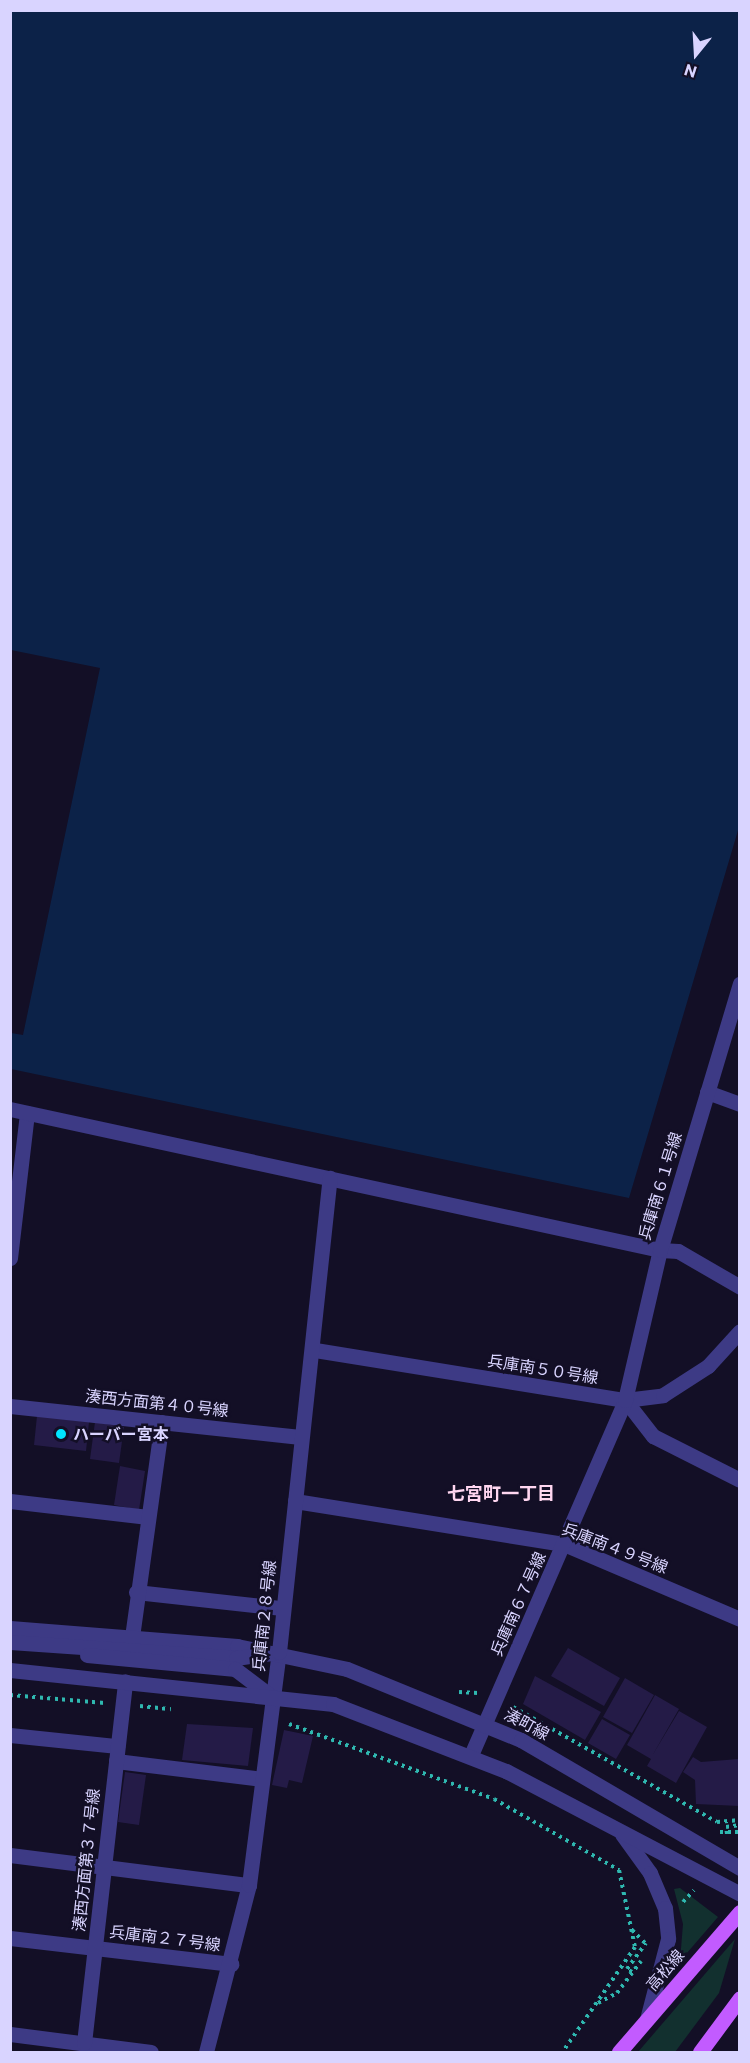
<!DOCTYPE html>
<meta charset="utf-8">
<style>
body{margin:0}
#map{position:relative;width:750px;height:2063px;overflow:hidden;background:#130f26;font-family:Commissioner,"Noto Sans JP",sans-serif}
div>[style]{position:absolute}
.green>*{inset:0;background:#12302f}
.water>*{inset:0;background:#0c2248}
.building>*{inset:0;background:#241b47}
.path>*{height:4px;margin-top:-2px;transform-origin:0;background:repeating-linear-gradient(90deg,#2fb8b0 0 3px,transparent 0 7.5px)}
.minor>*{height:15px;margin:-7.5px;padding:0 7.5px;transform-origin:7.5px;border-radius:7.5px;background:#3d3a85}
.tertiary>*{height:15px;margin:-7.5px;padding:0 7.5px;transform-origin:7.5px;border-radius:7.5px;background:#3d3a85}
.primary>*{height:15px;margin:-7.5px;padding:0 7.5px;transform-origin:7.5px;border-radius:7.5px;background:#c25bff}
.dots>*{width:16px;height:16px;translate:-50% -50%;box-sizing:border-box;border:3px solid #130f26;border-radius:50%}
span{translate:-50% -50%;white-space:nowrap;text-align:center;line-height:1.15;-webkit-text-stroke:5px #130f26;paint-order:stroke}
.street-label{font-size:16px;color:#d9d4ff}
.poi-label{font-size:16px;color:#d9d4ff;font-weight:700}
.left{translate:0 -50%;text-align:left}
.neighbourhood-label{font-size:18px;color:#ffd6f0;font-weight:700}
.frame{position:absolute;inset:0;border:12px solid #d9d4ff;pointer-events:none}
.north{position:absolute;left:666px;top:24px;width:60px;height:60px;-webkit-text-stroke:4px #130f26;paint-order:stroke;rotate:198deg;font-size:16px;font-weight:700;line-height:24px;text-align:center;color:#d9d4ff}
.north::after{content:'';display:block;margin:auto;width:21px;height:27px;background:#d9d4ff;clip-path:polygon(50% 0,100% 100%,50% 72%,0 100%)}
</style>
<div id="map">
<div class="green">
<div style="clip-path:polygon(680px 1888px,718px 1917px,680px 1961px,683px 1924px,674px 1889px)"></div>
<div style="clip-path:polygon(735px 1939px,719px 1993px,675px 2052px,638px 2052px)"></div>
</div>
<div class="water">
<div style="clip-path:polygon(11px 10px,739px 11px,739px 827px,629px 1198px,11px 1069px,11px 1033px,23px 1035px,100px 668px,11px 650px)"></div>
</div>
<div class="building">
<div style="clip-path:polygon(37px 1416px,89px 1422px,86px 1451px,34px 1445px)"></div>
<div style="clip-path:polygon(95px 1422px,124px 1427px,119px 1463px,90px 1459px)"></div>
<div style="clip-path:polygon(120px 1466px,145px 1471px,139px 1510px,114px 1505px)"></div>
<div style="clip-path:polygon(568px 1648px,620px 1678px,604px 1706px,551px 1676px)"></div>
<div style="clip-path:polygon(535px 1676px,601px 1712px,585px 1740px,523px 1704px)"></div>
<div style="clip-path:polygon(625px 1678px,654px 1695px,632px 1733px,603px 1717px)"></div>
<div style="clip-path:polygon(655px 1695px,679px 1709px,652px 1756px,679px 1711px,707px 1727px,676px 1783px,647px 1766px,651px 1759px,627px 1745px)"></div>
<div style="clip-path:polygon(602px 1719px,630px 1735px,616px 1759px,588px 1743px)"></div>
<div style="clip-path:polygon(187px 1724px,253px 1728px,248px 1766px,182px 1760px)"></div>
<div style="clip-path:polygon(284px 1730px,313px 1736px,302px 1783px,289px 1780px,287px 1788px,272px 1785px)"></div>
<div style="clip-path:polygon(693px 1757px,701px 1762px,739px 1759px,740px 1806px,696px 1804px,695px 1780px,683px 1772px)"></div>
<div style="clip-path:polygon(125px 1772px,146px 1775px,139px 1825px,118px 1822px)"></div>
</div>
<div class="path">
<div style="left:459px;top:1692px;width:19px;rotate:3deg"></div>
<div style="left:10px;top:1695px;width:95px;rotate:4.8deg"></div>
<div style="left:140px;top:1706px;width:31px;rotate:6deg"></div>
<div style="left:513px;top:1707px;width:234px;rotate:29.4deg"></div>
<div style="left:717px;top:1822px;width:23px;rotate:-5deg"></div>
<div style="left:289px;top:1724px;width:218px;rotate:20.1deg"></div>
<div style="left:494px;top:1799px;width:144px;rotate:29.6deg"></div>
<div style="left:619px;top:1870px;width:79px;rotate:78.3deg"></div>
<div style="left:635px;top:1947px;width:125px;rotate:124.6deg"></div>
<div style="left:720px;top:1832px;width:20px"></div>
<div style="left:727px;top:1834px;width:7px;rotate:-98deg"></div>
<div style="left:726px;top:1827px;width:14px;rotate:-8deg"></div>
<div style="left:683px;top:1902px;width:16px;rotate:-47deg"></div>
<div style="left:632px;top:1930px;width:20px;rotate:45deg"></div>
<div style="left:632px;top:1972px;width:6px;rotate:-149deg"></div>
<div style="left:627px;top:1969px;width:32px;rotate:-54deg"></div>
<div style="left:598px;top:2003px;width:21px;rotate:-28deg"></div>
<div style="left:617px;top:1993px;width:40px;rotate:-53deg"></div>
</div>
<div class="minor">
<div style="left:707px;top:1092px;width:35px;rotate:20deg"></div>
<div style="left:660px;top:1250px;width:18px;rotate:3deg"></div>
<div style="left:678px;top:1251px;width:72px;rotate:30.1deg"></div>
<div style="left:10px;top:1258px;width:146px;rotate:-83.3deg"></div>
<div style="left:315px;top:1350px;width:314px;rotate:9.2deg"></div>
<div style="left:625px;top:1400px;width:38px;rotate:-7deg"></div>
<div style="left:663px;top:1395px;width:54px;rotate:-32.8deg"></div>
<div style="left:708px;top:1366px;width:47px;rotate:-47.6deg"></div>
<div style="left:625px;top:1400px;width:46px;rotate:52.1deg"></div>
<div style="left:653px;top:1436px;width:97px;rotate:26.8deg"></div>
<div style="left:10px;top:1406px;width:292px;rotate:6.1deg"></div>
<div style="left:10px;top:1501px;width:139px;rotate:6.6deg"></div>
<div style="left:295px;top:1501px;width:272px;rotate:9.1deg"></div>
<div style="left:564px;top:1544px;width:191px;rotate:23.1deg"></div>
<div style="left:136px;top:1592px;width:147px;rotate:6.3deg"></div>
<div style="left:132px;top:1637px;width:217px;rotate:-82.1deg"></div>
<div style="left:10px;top:1735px;width:108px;rotate:5.9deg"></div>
<div style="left:471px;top:1755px;width:387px;rotate:-66.5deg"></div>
<div style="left:116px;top:1761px;width:147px;rotate:7deg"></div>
<div style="left:622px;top:1834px;width:48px;rotate:54.3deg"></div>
<div style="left:650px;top:1873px;width:38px;rotate:67deg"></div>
<div style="left:665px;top:1908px;width:31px;rotate:84deg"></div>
<div style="left:668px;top:1939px;width:83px;rotate:104.7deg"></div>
<div style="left:10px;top:1855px;width:241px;rotate:7.2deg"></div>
<div style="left:10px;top:1938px;width:223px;rotate:6.7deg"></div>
<div style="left:10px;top:2034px;width:142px;rotate:7.3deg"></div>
<div style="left:84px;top:2043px;width:364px;rotate:-83.5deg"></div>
<div style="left:206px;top:2052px;width:172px;rotate:-75.6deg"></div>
<div style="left:249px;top:1885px;width:235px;rotate:-82.7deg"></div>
</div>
<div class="tertiary">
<div style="left:10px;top:1109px;width:665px;rotate:12.24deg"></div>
<div style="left:625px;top:1400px;width:154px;rotate:-76.9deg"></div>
<div style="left:660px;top:1250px;width:278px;rotate:-73.3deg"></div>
<div style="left:10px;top:1628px;width:228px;rotate:4.5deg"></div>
<div style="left:237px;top:1646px;width:112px;rotate:11.8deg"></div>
<div style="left:347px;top:1669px;width:188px;rotate:22.2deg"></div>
<div style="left:521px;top:1740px;width:254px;rotate:30.3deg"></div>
<div style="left:10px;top:1642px;width:227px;rotate:4deg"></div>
<div style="left:236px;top:1658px;width:43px;rotate:-7.9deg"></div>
<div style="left:279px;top:1652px;width:477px;rotate:-83.9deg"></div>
<div style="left:87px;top:1655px;width:149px;rotate:5.4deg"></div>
<div style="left:235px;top:1669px;width:46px;rotate:37.1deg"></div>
<div style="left:10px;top:1670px;width:325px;rotate:6deg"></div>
<div style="left:333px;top:1704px;width:186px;rotate:21.2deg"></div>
<div style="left:506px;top:1771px;width:264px;rotate:27.7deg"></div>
</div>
<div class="primary">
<div style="left:619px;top:2052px;width:185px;rotate:-49.2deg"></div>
<div style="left:700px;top:2052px;width:67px;rotate:-53.5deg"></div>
</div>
<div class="dots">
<div style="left:61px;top:1434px;background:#00e5ff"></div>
</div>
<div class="street-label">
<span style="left:660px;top:1186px;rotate:-73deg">兵庫南６１号線</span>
<span style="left:543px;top:1369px;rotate:9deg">兵庫南５０号線</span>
<span style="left:157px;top:1403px;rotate:6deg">湊西方面第４０号線</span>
<span style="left:615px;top:1548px;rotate:21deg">兵庫南４９号線</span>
<span style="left:518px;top:1604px;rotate:-66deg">兵庫南６７号線</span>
<span style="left:264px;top:1616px;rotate:-84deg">兵庫南２８号線</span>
<span style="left:527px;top:1724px;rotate:28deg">湊町線</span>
<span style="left:86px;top:1860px;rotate:-84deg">湊西方面第３７号線</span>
<span style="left:165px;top:1938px;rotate:7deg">兵庫南２７号線</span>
<span style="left:665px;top:1970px;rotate:-49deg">高松線</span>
</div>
<div class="poi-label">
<span class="left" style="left:73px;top:1434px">ハーバー宮本</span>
</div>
<div class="neighbourhood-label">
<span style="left:501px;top:1493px">七宮町一丁目</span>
</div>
<div class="frame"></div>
<div class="north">N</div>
</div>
